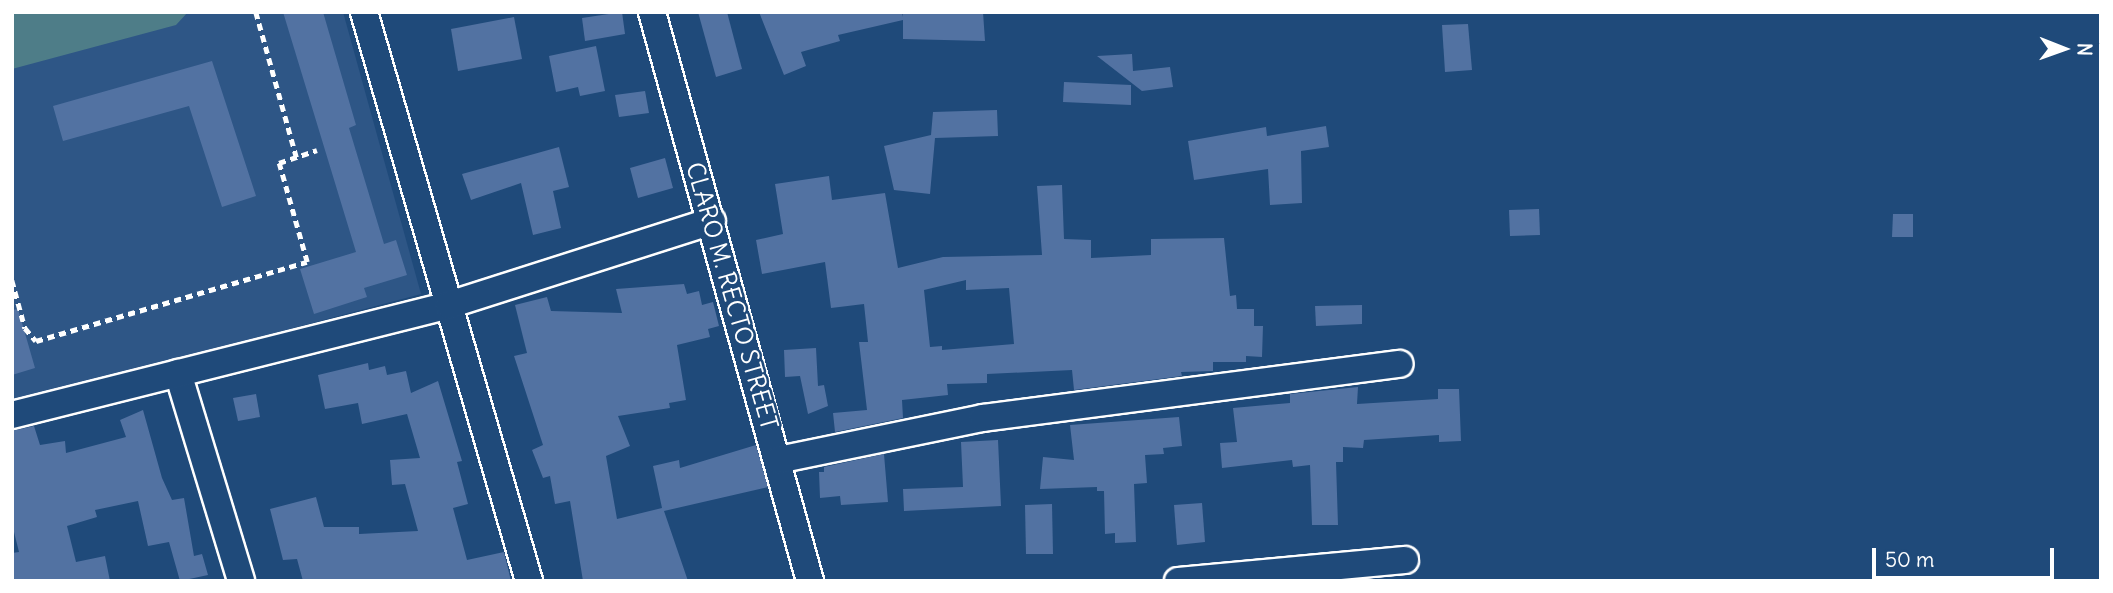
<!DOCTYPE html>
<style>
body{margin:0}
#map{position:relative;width:2113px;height:593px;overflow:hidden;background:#1f4a7a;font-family:Delius,sans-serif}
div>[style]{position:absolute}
.built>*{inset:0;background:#2e5686}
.green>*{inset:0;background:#4e7d88}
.building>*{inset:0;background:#5272a2}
.path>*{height:4.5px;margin-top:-2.25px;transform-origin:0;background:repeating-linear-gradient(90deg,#fff 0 7px,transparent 0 12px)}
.roads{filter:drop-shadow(2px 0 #fff) drop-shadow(-2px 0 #fff) drop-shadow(0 2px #fff) drop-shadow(0 -2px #fff)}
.minor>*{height:26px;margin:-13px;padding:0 13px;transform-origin:13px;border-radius:13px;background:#1f4a7a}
span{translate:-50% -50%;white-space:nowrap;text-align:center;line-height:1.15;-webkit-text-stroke:5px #1f4a7a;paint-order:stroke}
.street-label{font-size:24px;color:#fff}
.frame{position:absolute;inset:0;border:14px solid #fff;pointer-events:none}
.north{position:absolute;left:2029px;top:14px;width:70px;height:70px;-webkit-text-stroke:5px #1f4a7a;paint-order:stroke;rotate:91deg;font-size:19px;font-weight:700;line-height:28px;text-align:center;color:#fff}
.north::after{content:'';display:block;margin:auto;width:24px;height:32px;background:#fff;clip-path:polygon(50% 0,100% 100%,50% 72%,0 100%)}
.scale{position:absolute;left:1872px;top:548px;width:182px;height:32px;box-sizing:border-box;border:4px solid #fff;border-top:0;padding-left:9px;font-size:21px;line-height:24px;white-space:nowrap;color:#fff;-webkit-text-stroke:5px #1f4a7a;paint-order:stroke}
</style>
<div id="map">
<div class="built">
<div style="clip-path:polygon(12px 12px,343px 12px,421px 294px,12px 403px)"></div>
</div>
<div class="green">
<div style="clip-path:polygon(12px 12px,127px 13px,188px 12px,176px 25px,12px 69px)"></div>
</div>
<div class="building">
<div style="clip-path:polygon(283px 12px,323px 12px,356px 125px,349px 128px,384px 244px,396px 240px,407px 275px,364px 288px,367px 297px,314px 314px,300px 269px,356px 252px)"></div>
<div style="clip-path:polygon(622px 12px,625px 34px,585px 41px,582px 18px)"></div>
<div style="clip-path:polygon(698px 12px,727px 12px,742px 69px,716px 77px)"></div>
<div style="clip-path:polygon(759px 12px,902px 12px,903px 17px,903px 12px,983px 12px,985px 41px,903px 39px,903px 20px,838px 35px,840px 41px,801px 52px,806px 66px,784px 75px)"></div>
<div style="clip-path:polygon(514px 17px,522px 59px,458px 71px,451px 29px)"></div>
<div style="clip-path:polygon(1468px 24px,1472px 70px,1445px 72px,1442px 25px)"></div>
<div style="clip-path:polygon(596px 46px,605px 91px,580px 96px,578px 87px,556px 92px,549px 56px)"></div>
<div style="clip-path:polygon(1132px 54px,1133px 71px,1170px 67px,1173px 87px,1142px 91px,1097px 56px)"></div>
<div style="clip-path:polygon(212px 61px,256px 196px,222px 207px,189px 106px,63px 141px,53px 106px)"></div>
<div style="clip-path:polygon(1064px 82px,1131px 85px,1131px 105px,1063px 102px)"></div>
<div style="clip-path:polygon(645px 91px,649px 113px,619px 117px,615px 95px)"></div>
<div style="clip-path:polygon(997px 110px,998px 136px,935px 138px,930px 194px,894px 190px,884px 146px,931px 135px,933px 112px)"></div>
<div style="clip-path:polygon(1326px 126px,1329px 147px,1301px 151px,1302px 203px,1270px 205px,1268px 169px,1194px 180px,1188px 141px,1266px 127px,1267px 136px)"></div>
<div style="clip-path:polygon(559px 147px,569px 187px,553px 191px,561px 228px,533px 235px,521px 183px,471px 200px,462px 174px)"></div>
<div style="clip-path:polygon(665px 158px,673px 188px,638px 198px,630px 168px)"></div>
<div style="clip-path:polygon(evenodd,829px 176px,832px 200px,885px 193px,898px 268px,943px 257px,1042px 255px,1037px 186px,1062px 185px,1064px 239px,1091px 240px,1091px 258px,1151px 255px,1151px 239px,1224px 238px,1230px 296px,1236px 295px,1237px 309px,1254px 309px,1254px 326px,1263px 326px,1262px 357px,1246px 356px,1246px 362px,1213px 362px,1213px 371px,1181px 372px,1182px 376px,1074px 390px,1072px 370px,987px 374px,987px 383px,947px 384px,948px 395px,902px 400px,903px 418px,835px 432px,833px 413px,867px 410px,859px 342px,868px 342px,864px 304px,831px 308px,825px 262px,762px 274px,756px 240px,783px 234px,775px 184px,829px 176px,966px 280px,966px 290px,1009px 288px,1014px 344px,942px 350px,942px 346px,930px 347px,924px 290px,966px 280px)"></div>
<div style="clip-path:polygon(1539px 209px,1540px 235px,1510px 236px,1509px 210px)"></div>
<div style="clip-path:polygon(1893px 214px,1913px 214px,1913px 237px,1892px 237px)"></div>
<div style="clip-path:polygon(684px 284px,687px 294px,699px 291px,702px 305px,713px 302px,719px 326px,708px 329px,710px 337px,677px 345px,686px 400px,669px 403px,670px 408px,618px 416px,630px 446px,606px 456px,617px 519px,662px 508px,653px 466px,679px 460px,680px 468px,756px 445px,768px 487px,664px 511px,688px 581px,583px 581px,570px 501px,555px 504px,550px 476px,543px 478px,532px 450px,543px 445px,514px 356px,527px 353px,515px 305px,547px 297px,551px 311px,622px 313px,616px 289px)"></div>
<div style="clip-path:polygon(1362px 305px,1362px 324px,1316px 326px,1315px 306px)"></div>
<div style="clip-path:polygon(18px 309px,35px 368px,12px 375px,12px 310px)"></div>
<div style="clip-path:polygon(816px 348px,818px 386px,824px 385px,828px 406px,808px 414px,800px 376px,785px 377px,784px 350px)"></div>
<div style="clip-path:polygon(368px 363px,369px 370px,385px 366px,387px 375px,406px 371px,411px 393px,438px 381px,462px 461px,457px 462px,468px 504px,453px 508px,467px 560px,504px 552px,511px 581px,303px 581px,297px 559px,283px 560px,270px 509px,316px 497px,324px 527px,359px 527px,359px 534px,418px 531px,405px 484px,392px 485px,390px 460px,420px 458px,407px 414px,362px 424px,358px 403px,325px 409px,318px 375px)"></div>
<div style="clip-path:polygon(1358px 387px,1357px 404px,1438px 399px,1438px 389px,1459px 389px,1461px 441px,1439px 442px,1439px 435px,1364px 440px,1363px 448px,1343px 447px,1343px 462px,1336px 462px,1338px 525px,1312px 525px,1310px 465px,1293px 467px,1292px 460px,1222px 468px,1220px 443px,1237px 442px,1233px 408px,1290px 403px,1290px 394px)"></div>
<div style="clip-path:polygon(256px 394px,260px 417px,238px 421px,233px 398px)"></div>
<div style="clip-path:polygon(143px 410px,162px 478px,172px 500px,184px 498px,194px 556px,202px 554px,208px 575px,180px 581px,169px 542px,148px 546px,138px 501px,95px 510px,97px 517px,67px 526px,76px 562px,105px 556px,110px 581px,12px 581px,12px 553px,19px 552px,12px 524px,12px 431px,34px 426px,40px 445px,65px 441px,66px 453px,126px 437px,120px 420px)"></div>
<div style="clip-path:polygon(1179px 417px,1182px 446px,1163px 448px,1164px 454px,1145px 455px,1147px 483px,1134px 484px,1136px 542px,1115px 543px,1115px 533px,1105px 534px,1104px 491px,1097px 491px,1097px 487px,1040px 489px,1043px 457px,1074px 460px,1070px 425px)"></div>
<div style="clip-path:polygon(998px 440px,1001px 506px,904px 511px,903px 489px,963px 487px,961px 442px)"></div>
<div style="clip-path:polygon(884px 454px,888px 502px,841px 505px,840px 496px,820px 498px,819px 472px,824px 472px,824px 467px)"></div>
<div style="clip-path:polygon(1202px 503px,1205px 542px,1177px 545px,1174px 505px)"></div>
<div style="clip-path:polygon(1052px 504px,1053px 554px,1026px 554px,1025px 505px)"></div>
</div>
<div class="path">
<div style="left:256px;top:12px;width:153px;rotate:74.4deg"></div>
<div style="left:12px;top:280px;width:50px;rotate:74.8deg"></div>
<div style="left:25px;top:328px;width:17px;rotate:50deg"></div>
<div style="left:36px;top:341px;width:282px;rotate:-16.3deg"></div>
<div style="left:307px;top:262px;width:103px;rotate:-105.8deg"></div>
<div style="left:279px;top:163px;width:40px;rotate:-18.9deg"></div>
</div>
<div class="roads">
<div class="minor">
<div style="left:364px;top:12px;width:592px;rotate:73.83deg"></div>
<div style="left:652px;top:12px;width:591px;rotate:74.48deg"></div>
<div style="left:178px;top:373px;width:217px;rotate:73.1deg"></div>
<div style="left:12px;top:415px;width:451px;rotate:-14.1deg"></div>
<div style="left:449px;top:305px;width:276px;rotate:-17.7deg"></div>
<div style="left:778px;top:460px;width:209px;rotate:-11.6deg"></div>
<div style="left:983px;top:418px;width:420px;rotate:-7.4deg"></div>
<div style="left:1178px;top:581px;width:228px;rotate:-5.3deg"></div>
</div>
</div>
<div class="street-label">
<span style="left:732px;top:296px;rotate:74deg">CLARO M. RECTO STREET</span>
</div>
<div class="frame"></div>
<div class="north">N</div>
<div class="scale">50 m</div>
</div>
